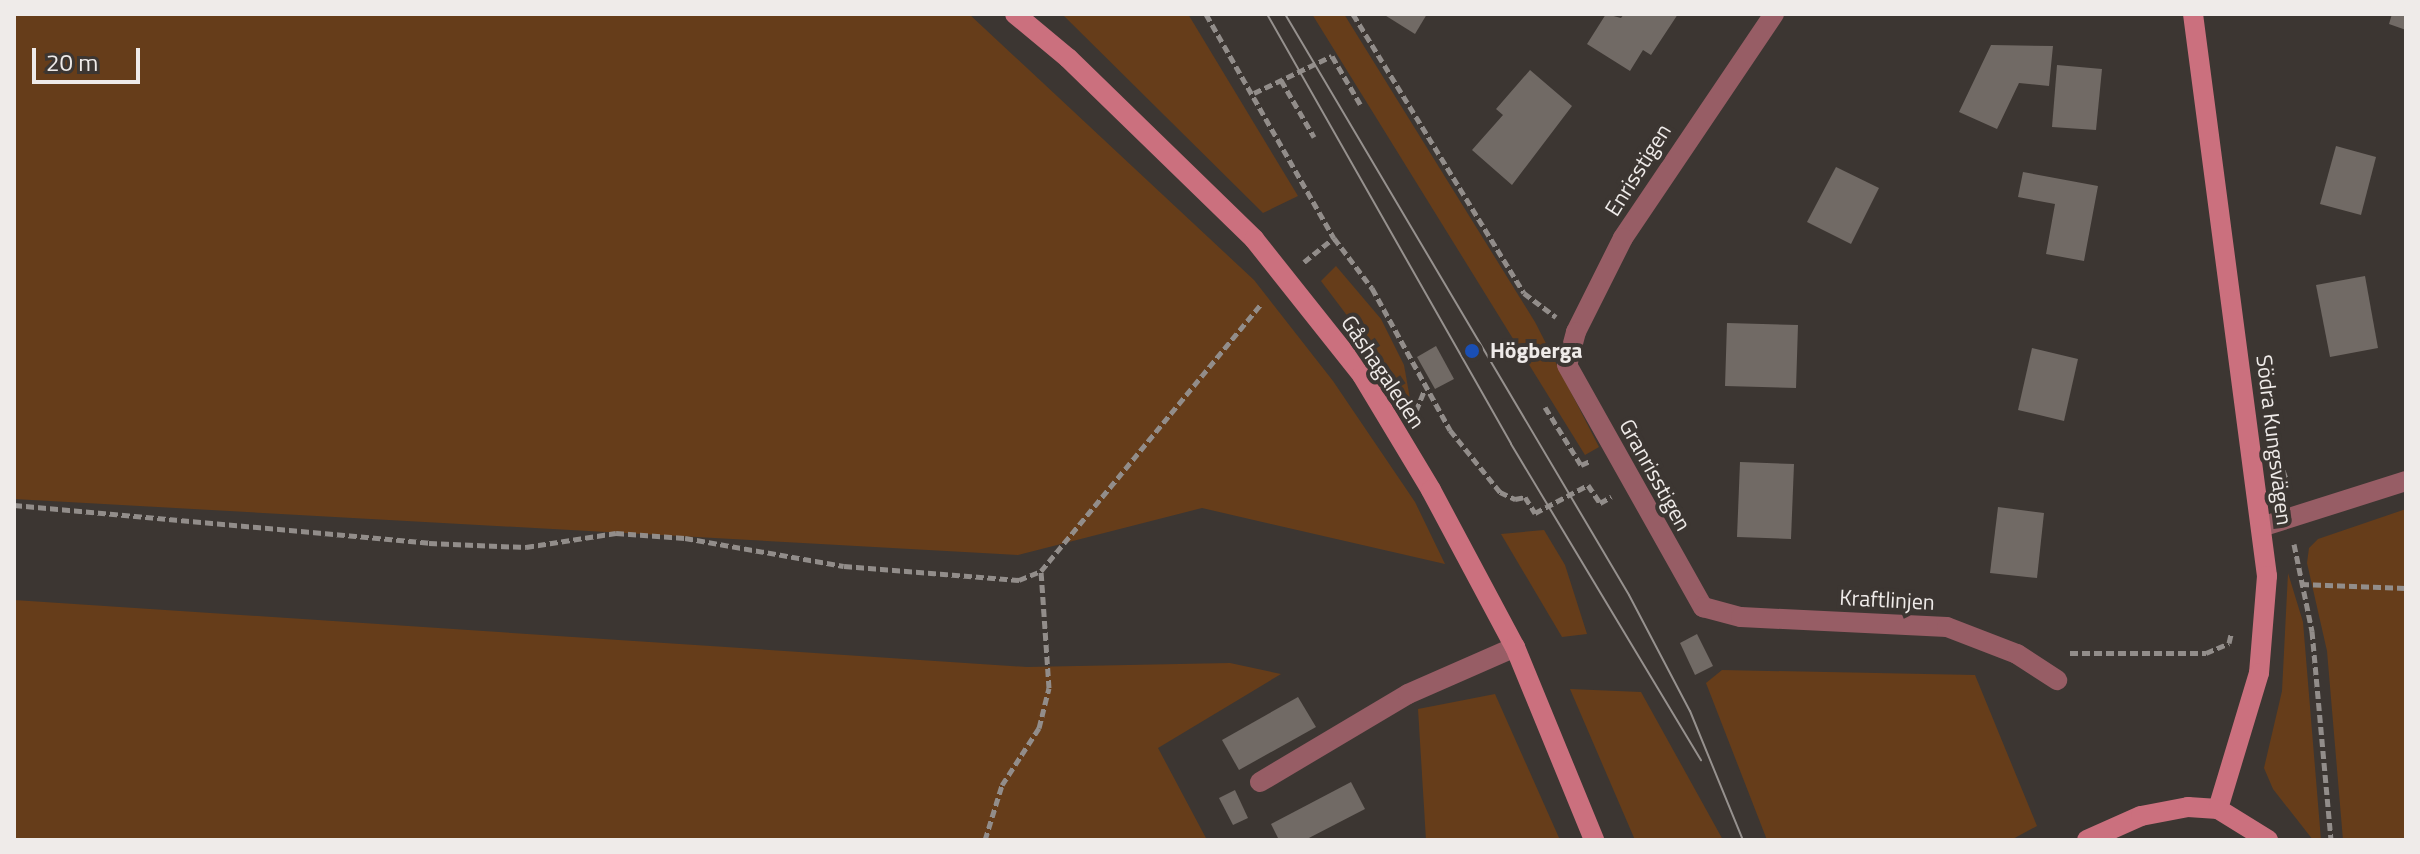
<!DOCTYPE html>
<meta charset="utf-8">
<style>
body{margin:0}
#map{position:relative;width:2420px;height:854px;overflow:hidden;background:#3c3632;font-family:"Titillium Web",sans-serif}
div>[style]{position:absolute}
.green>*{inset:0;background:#663d1a}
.building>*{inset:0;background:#716a65}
.path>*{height:5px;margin-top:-2.5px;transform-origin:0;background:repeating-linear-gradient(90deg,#928d8a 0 8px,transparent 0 12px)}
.lane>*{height:20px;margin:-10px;padding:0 10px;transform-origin:10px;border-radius:10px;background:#975d65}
.street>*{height:20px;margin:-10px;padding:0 10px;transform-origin:10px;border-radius:10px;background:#975d65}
.secondary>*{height:20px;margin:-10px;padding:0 10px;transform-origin:10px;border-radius:10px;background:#cb707e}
.tram>*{height:2px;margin:-1px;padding:0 1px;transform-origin:1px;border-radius:1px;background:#96918e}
.dots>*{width:22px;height:22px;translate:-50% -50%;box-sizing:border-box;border:4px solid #3c3632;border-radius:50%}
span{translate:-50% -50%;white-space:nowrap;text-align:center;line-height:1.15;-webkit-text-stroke:8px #3c3632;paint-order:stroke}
.street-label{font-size:22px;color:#efebe9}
.poi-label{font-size:22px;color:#efebe9;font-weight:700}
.left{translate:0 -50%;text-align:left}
.frame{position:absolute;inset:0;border:16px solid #efebe9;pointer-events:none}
.scale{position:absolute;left:32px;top:48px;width:108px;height:36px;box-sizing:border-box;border:4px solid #efebe9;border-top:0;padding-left:10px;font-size:24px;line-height:28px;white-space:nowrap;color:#efebe9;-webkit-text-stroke:6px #3c3632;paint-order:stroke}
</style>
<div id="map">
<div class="green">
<div style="clip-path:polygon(14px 14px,969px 14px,1254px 280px,1333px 381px,1415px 502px,1445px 564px,1202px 508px,1018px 555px,14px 499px)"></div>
<div style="clip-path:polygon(1062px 14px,1188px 14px,1298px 196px,1263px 213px)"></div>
<div style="clip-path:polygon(1312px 14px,1344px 14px,1535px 322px,1599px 447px,1585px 455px)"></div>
<div style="clip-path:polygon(1336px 266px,1381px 319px,1404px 365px,1410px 399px,1321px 281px)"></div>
<div style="clip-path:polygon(2406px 509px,2406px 840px,2343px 840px,2327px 651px,2307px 563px,2309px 548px,2318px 539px)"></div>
<div style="clip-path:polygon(1544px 530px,1565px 565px,1587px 634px,1562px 637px,1501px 534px)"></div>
<div style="clip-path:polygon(2288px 573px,2303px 622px,2321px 840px,2313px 840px,2273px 789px,2264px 768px,2282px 691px)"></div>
<div style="clip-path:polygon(14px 600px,1027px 667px,1230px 663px,1281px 674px,1158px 748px,1207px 840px,14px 840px)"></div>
<div style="clip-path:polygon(1722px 670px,1975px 675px,2037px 826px,2011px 840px,1767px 840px,1706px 683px)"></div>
<div style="clip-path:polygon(1570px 689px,1641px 692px,1723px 840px,1635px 840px)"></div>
<div style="clip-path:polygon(1495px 694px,1560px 840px,1426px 840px,1418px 709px)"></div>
</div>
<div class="building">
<div style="clip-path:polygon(1383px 14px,1427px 14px,1415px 34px)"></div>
<div style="clip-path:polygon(1606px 14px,1621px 18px,1624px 14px,1678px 14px,1651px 55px,1643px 50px,1630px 71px,1587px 44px)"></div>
<div style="clip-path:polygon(2392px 14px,2406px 14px,2406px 30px,2389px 24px)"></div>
<div style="clip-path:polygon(1991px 45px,2053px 46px,2049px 86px,2019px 83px,1997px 129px,1959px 112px)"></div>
<div style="clip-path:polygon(2057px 65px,2102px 69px,2096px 130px,2052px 127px)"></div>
<div style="clip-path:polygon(1530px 70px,1572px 106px,1512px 185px,1472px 150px,1503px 115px,1496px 109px)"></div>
<div style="clip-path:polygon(2336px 146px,2376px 157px,2361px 215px,2320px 204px)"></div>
<div style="clip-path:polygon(1836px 167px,1879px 188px,1851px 244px,1807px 222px)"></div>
<div style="clip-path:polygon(2023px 172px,2098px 186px,2084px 261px,2046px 254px,2055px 204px,2018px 197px)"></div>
<div style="clip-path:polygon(2365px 276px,2378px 348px,2330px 357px,2316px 285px)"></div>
<div style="clip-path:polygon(1727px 323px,1798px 325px,1796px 388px,1725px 386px)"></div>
<div style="clip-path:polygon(1436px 346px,1454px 379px,1435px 389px,1417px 357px)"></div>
<div style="clip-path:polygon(2032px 348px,2078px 359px,2064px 421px,2018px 410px)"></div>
<div style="clip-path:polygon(1740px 462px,1794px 464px,1791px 539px,1737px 537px)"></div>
<div style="clip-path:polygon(1998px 507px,2044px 513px,2037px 578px,1990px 573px)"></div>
<div style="clip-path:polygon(1697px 634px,1713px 666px,1695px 675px,1680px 643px)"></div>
<div style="clip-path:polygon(1298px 697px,1316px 727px,1239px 770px,1222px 740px)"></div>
<div style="clip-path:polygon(1351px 782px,1365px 809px,1305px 840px,1279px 840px,1271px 824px)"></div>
<div style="clip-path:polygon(1235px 790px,1248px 818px,1233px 825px,1219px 798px)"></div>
</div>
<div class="path">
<div style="left:1206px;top:14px;width:258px;rotate:60.3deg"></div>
<div style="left:1353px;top:14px;width:327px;rotate:58.5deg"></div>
<div style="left:1524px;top:293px;width:40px;rotate:37deg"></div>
<div style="left:1281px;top:80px;width:66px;rotate:59.9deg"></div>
<div style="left:1254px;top:93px;width:86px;rotate:-25.4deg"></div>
<div style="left:1332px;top:56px;width:56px;rotate:59.7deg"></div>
<div style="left:1304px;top:262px;width:38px;rotate:-39deg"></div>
<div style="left:1334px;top:238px;width:63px;rotate:52.8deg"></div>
<div style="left:1372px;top:288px;width:162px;rotate:61.2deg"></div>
<div style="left:1450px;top:430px;width:80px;rotate:51.1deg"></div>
<div style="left:1500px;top:492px;width:17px;rotate:25deg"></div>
<div style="left:1515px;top:499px;width:10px;rotate:-11deg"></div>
<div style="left:1525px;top:497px;width:19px;rotate:58deg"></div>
<div style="left:1535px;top:513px;width:60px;rotate:-27.8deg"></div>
<div style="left:1588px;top:485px;width:22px;rotate:56deg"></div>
<div style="left:1600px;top:503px;width:13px;rotate:-29deg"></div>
<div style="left:1545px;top:407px;width:68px;rotate:58.2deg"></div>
<div style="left:1581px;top:465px;width:10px;rotate:-24deg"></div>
<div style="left:1416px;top:411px;width:22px;rotate:-68deg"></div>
<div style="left:2283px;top:470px;width:21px;rotate:71deg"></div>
<div style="left:14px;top:505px;width:417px;rotate:5.2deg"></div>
<div style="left:429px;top:543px;width:97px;rotate:2.4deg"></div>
<div style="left:526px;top:547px;width:91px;rotate:-8.8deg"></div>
<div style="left:616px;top:533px;width:69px;rotate:4.1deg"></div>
<div style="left:685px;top:538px;width:161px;rotate:10deg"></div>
<div style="left:844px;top:566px;width:176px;rotate:4.6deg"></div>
<div style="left:1019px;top:580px;width:24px;rotate:-22deg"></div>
<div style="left:1041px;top:571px;width:346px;rotate:-50.5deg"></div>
<div style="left:2294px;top:544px;width:89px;rotate:78.3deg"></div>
<div style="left:2312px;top:631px;width:210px;rotate:84.8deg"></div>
<div style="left:2301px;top:584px;width:105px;rotate:2.2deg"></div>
<div style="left:2070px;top:653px;width:136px"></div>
<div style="left:2206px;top:653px;width:25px;rotate:-23deg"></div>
<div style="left:2229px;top:643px;width:9px;rotate:-77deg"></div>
<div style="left:985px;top:840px;width:58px;rotate:-72.8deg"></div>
<div style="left:1002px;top:785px;width:68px;rotate:-57deg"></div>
<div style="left:1039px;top:728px;width:41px;rotate:-76deg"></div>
<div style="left:1049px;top:688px;width:117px;rotate:-93.9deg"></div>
</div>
<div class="lane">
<div style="left:1260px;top:782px;width:172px;rotate:-30.7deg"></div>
<div style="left:1408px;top:694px;width:117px;rotate:-23.7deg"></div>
</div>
<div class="street">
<div style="left:1774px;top:14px;width:270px;rotate:124deg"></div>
<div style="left:1623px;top:238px;width:105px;rotate:116.6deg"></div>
<div style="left:1576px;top:332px;width:34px;rotate:105deg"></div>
<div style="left:1567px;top:365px;width:278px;rotate:60.7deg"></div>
<div style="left:1703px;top:607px;width:39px;rotate:15deg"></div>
<div style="left:1741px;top:617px;width:206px;rotate:2.8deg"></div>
<div style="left:1947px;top:627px;width:75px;rotate:21.1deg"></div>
<div style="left:2017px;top:654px;width:48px;rotate:33deg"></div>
<div style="left:2261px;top:527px;width:152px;rotate:-17.6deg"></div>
</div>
<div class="secondary">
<div style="left:1015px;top:14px;width:69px;rotate:39.7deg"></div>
<div style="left:1068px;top:58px;width:260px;rotate:44.2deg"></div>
<div style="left:1254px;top:239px;width:174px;rotate:51.5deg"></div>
<div style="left:1362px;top:375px;width:134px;rotate:59deg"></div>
<div style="left:1431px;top:490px;width:178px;rotate:61.9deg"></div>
<div style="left:1515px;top:647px;width:209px;rotate:67.7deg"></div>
<div style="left:2193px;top:14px;width:567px;rotate:82.5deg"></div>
<div style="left:2267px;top:576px;width:97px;rotate:94.7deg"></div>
<div style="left:2259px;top:673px;width:142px;rotate:106.8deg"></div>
<div style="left:2087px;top:840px;width:59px;rotate:-24deg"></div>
<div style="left:2141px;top:816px;width:48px;rotate:-10.8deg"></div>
<div style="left:2188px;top:807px;width:30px;rotate:4deg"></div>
<div style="left:2218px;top:809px;width:59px;rotate:31.8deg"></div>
</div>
<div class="tram">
<div style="left:1267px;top:14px;width:494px;rotate:60.4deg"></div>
<div style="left:1511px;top:444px;width:369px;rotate:59deg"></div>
<div style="left:1285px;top:14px;width:675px;rotate:59.37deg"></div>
<div style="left:1629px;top:595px;width:131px;rotate:62.3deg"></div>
<div style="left:1690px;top:711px;width:139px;rotate:67.7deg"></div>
</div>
<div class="dots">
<div style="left:1472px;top:351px;background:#1a4fb4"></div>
</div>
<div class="street-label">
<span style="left:1638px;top:170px;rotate:-58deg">Enrisstigen</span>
<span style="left:1383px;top:372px;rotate:56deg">Gåshagaleden</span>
<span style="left:2274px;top:440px;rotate:83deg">Södra Kungsvägen</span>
<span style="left:1655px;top:475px;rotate:61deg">Granrisstigen</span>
<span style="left:1887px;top:600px;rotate:3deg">Kraftlinjen</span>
</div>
<div class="poi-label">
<span class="left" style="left:1490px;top:351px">Högberga</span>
</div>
<div class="frame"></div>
<div class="scale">20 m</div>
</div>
